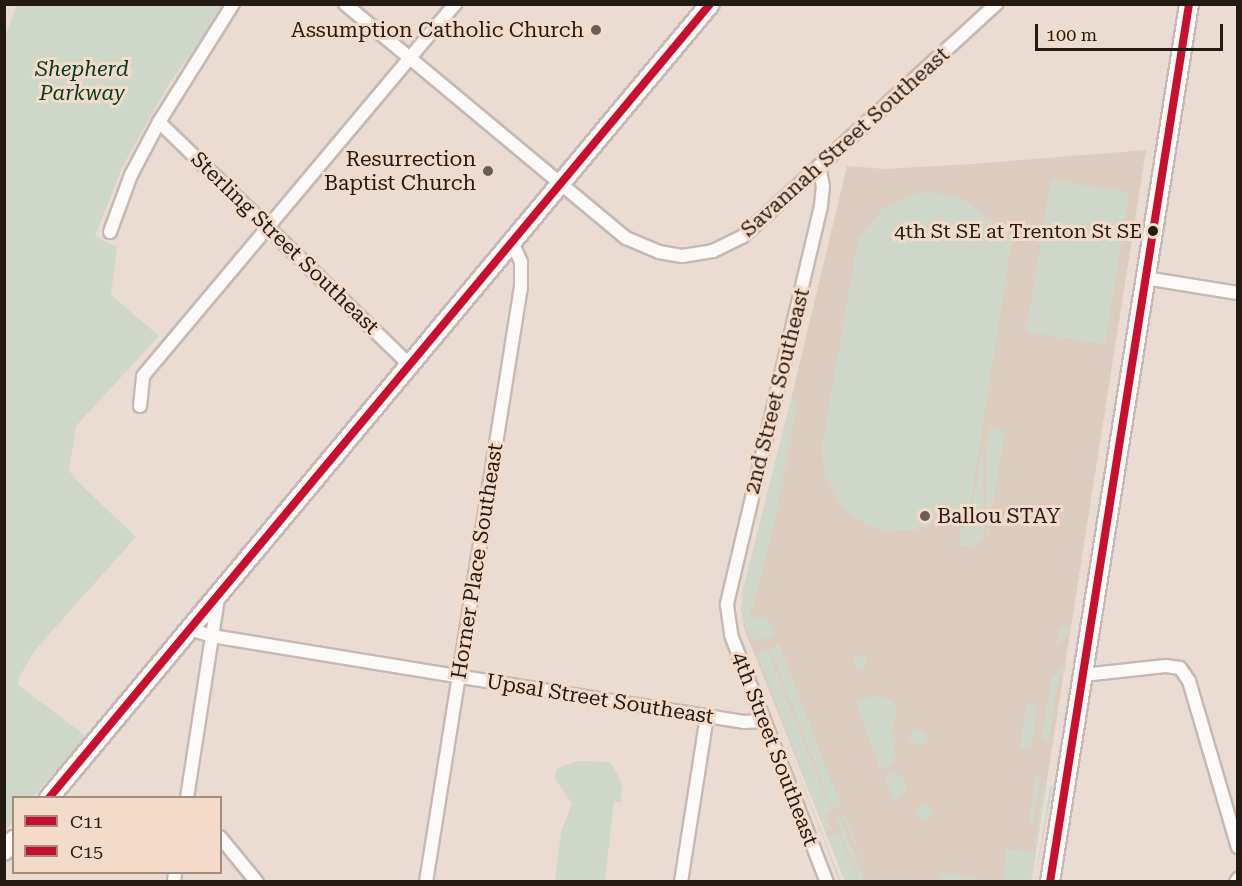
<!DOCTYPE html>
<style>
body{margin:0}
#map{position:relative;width:1242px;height:886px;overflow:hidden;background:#eadcd3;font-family:"Roboto Serif",serif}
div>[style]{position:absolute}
.education>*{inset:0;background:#dcccbf}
.green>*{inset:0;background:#ced7ca}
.round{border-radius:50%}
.roads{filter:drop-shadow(2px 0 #c5bab3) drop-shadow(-2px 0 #c5bab3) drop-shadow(0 2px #c5bab3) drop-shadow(0 -2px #c5bab3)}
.street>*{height:12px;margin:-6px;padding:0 6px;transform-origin:6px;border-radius:6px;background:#fcfaf8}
.secondary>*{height:18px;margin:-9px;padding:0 9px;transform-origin:9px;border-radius:9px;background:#fcfaf8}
.bus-1>*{height:8px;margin:-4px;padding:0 4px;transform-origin:4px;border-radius:4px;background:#c8102e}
.bus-2>*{height:8px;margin:-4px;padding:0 4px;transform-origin:4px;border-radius:4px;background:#c8102e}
.dots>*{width:16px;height:16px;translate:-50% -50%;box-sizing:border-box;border:3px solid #f4dbc9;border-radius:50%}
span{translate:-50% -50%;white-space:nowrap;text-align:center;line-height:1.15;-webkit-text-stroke:6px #f4dbc9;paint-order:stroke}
.bus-label{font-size:20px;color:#231a14}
.right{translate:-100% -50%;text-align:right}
.poi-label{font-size:21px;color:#231a14}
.left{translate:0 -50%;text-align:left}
.park-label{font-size:21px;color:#013b23;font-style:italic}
.street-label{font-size:21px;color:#231a14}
.frame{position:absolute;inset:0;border:6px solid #231a14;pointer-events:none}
.legend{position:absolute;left:12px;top:796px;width:210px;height:78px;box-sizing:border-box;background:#f4dbc9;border:2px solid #a08e81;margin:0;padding:8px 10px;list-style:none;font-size:18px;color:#231a14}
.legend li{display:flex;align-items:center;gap:12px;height:30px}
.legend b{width:30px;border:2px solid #a08e81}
.scale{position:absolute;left:1035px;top:24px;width:188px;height:27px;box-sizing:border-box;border:3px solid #231a14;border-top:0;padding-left:8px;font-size:18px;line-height:21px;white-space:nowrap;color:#231a14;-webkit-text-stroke:4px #f4dbc9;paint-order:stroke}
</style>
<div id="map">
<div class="education">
<div style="clip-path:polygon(1146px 150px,1031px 881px,845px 881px,744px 628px,741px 608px,847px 166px,885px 169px,972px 164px)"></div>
</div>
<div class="green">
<div style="clip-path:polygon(17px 5px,226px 5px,169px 84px,122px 168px,95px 236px,117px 247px,111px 295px,159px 336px,76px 426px,69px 469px,73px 477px,136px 537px,35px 650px,19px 678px,18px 685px,86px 736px,33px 797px,14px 798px,13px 821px,5px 831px,4px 39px)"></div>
<div style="clip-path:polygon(1051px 180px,1129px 193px,1105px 344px,1026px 332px)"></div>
<div style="clip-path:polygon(931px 192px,964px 200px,988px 220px,1014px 225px,968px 520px,946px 517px,918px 529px,891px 531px,867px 525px,842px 507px,824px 472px,822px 447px,858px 239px,883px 208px,915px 194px)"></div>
<div style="clip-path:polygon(791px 399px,797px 401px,778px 516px,793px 409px,776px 515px,750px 616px,769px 620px,775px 634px,753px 642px,742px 620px,742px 593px)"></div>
<div style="clip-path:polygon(990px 428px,1005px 431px,987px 539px,987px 445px)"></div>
<div style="clip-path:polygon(983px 443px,984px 540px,979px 539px,977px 548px,959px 545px,960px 532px,970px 523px)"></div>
<div style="clip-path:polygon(1066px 624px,1071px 625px,1070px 631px,1056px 646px,1058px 632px)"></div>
<div style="clip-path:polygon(779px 644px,841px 807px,833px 810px,770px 648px)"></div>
<div style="clip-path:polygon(767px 649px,831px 811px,825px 815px,831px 829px,826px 832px,757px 653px)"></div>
<div class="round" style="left:853px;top:655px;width:14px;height:14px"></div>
<div style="clip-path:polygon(1066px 663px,1064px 674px,1059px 674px,1048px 742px,1041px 741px,1052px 678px)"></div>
<div style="clip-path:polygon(873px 695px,889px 699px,898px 710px,891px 733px,896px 753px,891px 766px,881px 770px,855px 702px)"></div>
<div style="clip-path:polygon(1027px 703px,1037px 705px,1031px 749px,1020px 747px)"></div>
<div class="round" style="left:910px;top:729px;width:16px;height:16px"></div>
<div style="clip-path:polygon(783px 733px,841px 881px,839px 881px)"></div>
<div style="clip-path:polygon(579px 761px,610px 762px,622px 783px,621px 802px,614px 801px,605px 881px,555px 881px,561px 832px,572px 804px,555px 778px,557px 768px)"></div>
<div style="clip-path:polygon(897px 773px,905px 780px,906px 790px,893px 801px,885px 776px)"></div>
<div style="clip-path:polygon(1032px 775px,1041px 777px,1033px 824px,1029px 823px,1035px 779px)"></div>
<div style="clip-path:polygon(1044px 781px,1047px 781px,1037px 846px,1034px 845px)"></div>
<div style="clip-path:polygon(1050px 786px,1053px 786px,1035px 881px)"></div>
<div class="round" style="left:916px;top:804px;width:16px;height:16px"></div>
<div style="clip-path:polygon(845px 814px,870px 881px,842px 815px)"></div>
<div style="clip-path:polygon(839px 816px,865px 881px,860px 881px,835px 817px)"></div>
<div style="clip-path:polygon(839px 832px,858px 881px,845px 881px,828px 837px)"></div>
<div style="clip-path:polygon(1007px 849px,1036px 853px,1031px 881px,1003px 881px)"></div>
<div style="clip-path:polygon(941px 872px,975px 878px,974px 881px,940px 881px)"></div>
</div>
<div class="roads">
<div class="street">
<div style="left:345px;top:4px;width:366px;rotate:39.8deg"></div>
<div style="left:626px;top:238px;width:36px;rotate:23deg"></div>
<div style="left:659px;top:252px;width:23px;rotate:10deg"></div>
<div style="left:682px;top:256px;width:31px;rotate:-9deg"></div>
<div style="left:713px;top:251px;width:32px;rotate:-26deg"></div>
<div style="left:742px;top:237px;width:345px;rotate:-42.5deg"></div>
<div style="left:159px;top:122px;width:349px;rotate:44.1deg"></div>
<div style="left:819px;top:166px;width:20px;rotate:79deg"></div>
<div style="left:823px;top:186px;width:20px;rotate:96deg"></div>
<div style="left:821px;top:206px;width:410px;rotate:103.3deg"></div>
<div style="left:727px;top:605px;width:30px;rotate:82deg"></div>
<div style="left:731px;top:635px;width:265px;rotate:68.8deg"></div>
<div style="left:110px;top:232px;width:61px;rotate:-69.8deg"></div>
<div style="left:131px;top:175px;width:60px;rotate:-62.2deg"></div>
<div style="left:159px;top:122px;width:139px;rotate:-57.9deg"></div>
<div style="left:1145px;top:278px;width:94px;rotate:9.2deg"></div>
<div style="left:140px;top:406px;width:30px;rotate:-84deg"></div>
<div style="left:143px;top:376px;width:486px;rotate:-50deg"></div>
<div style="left:189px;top:629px;width:24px;rotate:17deg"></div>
<div style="left:212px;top:636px;width:334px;rotate:9.3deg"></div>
<div style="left:542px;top:690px;width:204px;rotate:9deg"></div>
<div style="left:743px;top:722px;width:21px;rotate:-3deg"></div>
<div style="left:1083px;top:675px;width:83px;rotate:-6.2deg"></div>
<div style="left:1166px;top:666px;width:14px;rotate:8deg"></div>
<div style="left:1180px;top:668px;width:16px;rotate:55deg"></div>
<div style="left:1189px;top:681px;width:173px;rotate:73.6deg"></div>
<div style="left:187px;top:798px;width:203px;rotate:-81.2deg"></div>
<div style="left:220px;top:837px;width:58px;rotate:50.6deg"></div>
<div style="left:174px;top:882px;width:10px;rotate:-84deg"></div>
<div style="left:426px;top:882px;width:603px;rotate:-80.93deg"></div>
<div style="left:521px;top:287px;width:25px;rotate:-90deg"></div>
<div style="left:521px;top:262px;width:22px;rotate:-114deg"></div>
<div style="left:681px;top:882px;width:168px;rotate:-81.1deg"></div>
<div style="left:1236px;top:882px;width:4px;rotate:-56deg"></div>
</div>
<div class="secondary">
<div style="left:49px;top:798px;width:1033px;rotate:-50.22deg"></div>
<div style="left:4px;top:851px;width:15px;rotate:-48deg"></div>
<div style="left:1050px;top:882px;width:889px;rotate:-81deg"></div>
</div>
</div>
<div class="bus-1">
<div style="left:49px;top:798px;width:1033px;rotate:-50.22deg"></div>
</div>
<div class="bus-2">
<div style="left:1050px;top:882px;width:889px;rotate:-81deg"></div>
</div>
<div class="dots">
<div style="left:596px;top:30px;background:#695e57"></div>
<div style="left:488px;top:171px;background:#695e57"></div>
<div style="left:1153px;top:231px;background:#231a14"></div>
<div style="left:925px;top:516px;background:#695e57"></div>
</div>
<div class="bus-label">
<span class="right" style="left:1142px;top:231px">4th St SE at Trenton St SE</span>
</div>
<div class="poi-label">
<span class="right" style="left:584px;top:30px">Assumption Catholic Church</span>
<span class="right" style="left:476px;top:171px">Resurrection<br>Baptist Church</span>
<span class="left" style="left:937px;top:516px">Ballou STAY</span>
</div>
<div class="park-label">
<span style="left:82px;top:81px">Shepherd<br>Parkway</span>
</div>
<div class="street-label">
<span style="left:845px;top:142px;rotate:-42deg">Savannah Street Southeast</span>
<span style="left:285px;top:243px;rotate:44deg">Sterling Street Southeast</span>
<span style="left:777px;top:391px;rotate:-76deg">2nd Street Southeast</span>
<span style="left:477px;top:561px;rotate:-81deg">Horner Place Southeast</span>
<span style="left:600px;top:699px;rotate:9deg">Upsal Street Southeast</span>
<span style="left:775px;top:749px;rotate:69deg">4th Street Southeast</span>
</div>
<div class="frame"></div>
<ul class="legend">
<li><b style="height:8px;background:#c8102e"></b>C11</li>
<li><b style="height:8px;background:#c8102e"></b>C15</li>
</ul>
<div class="scale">100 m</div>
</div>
